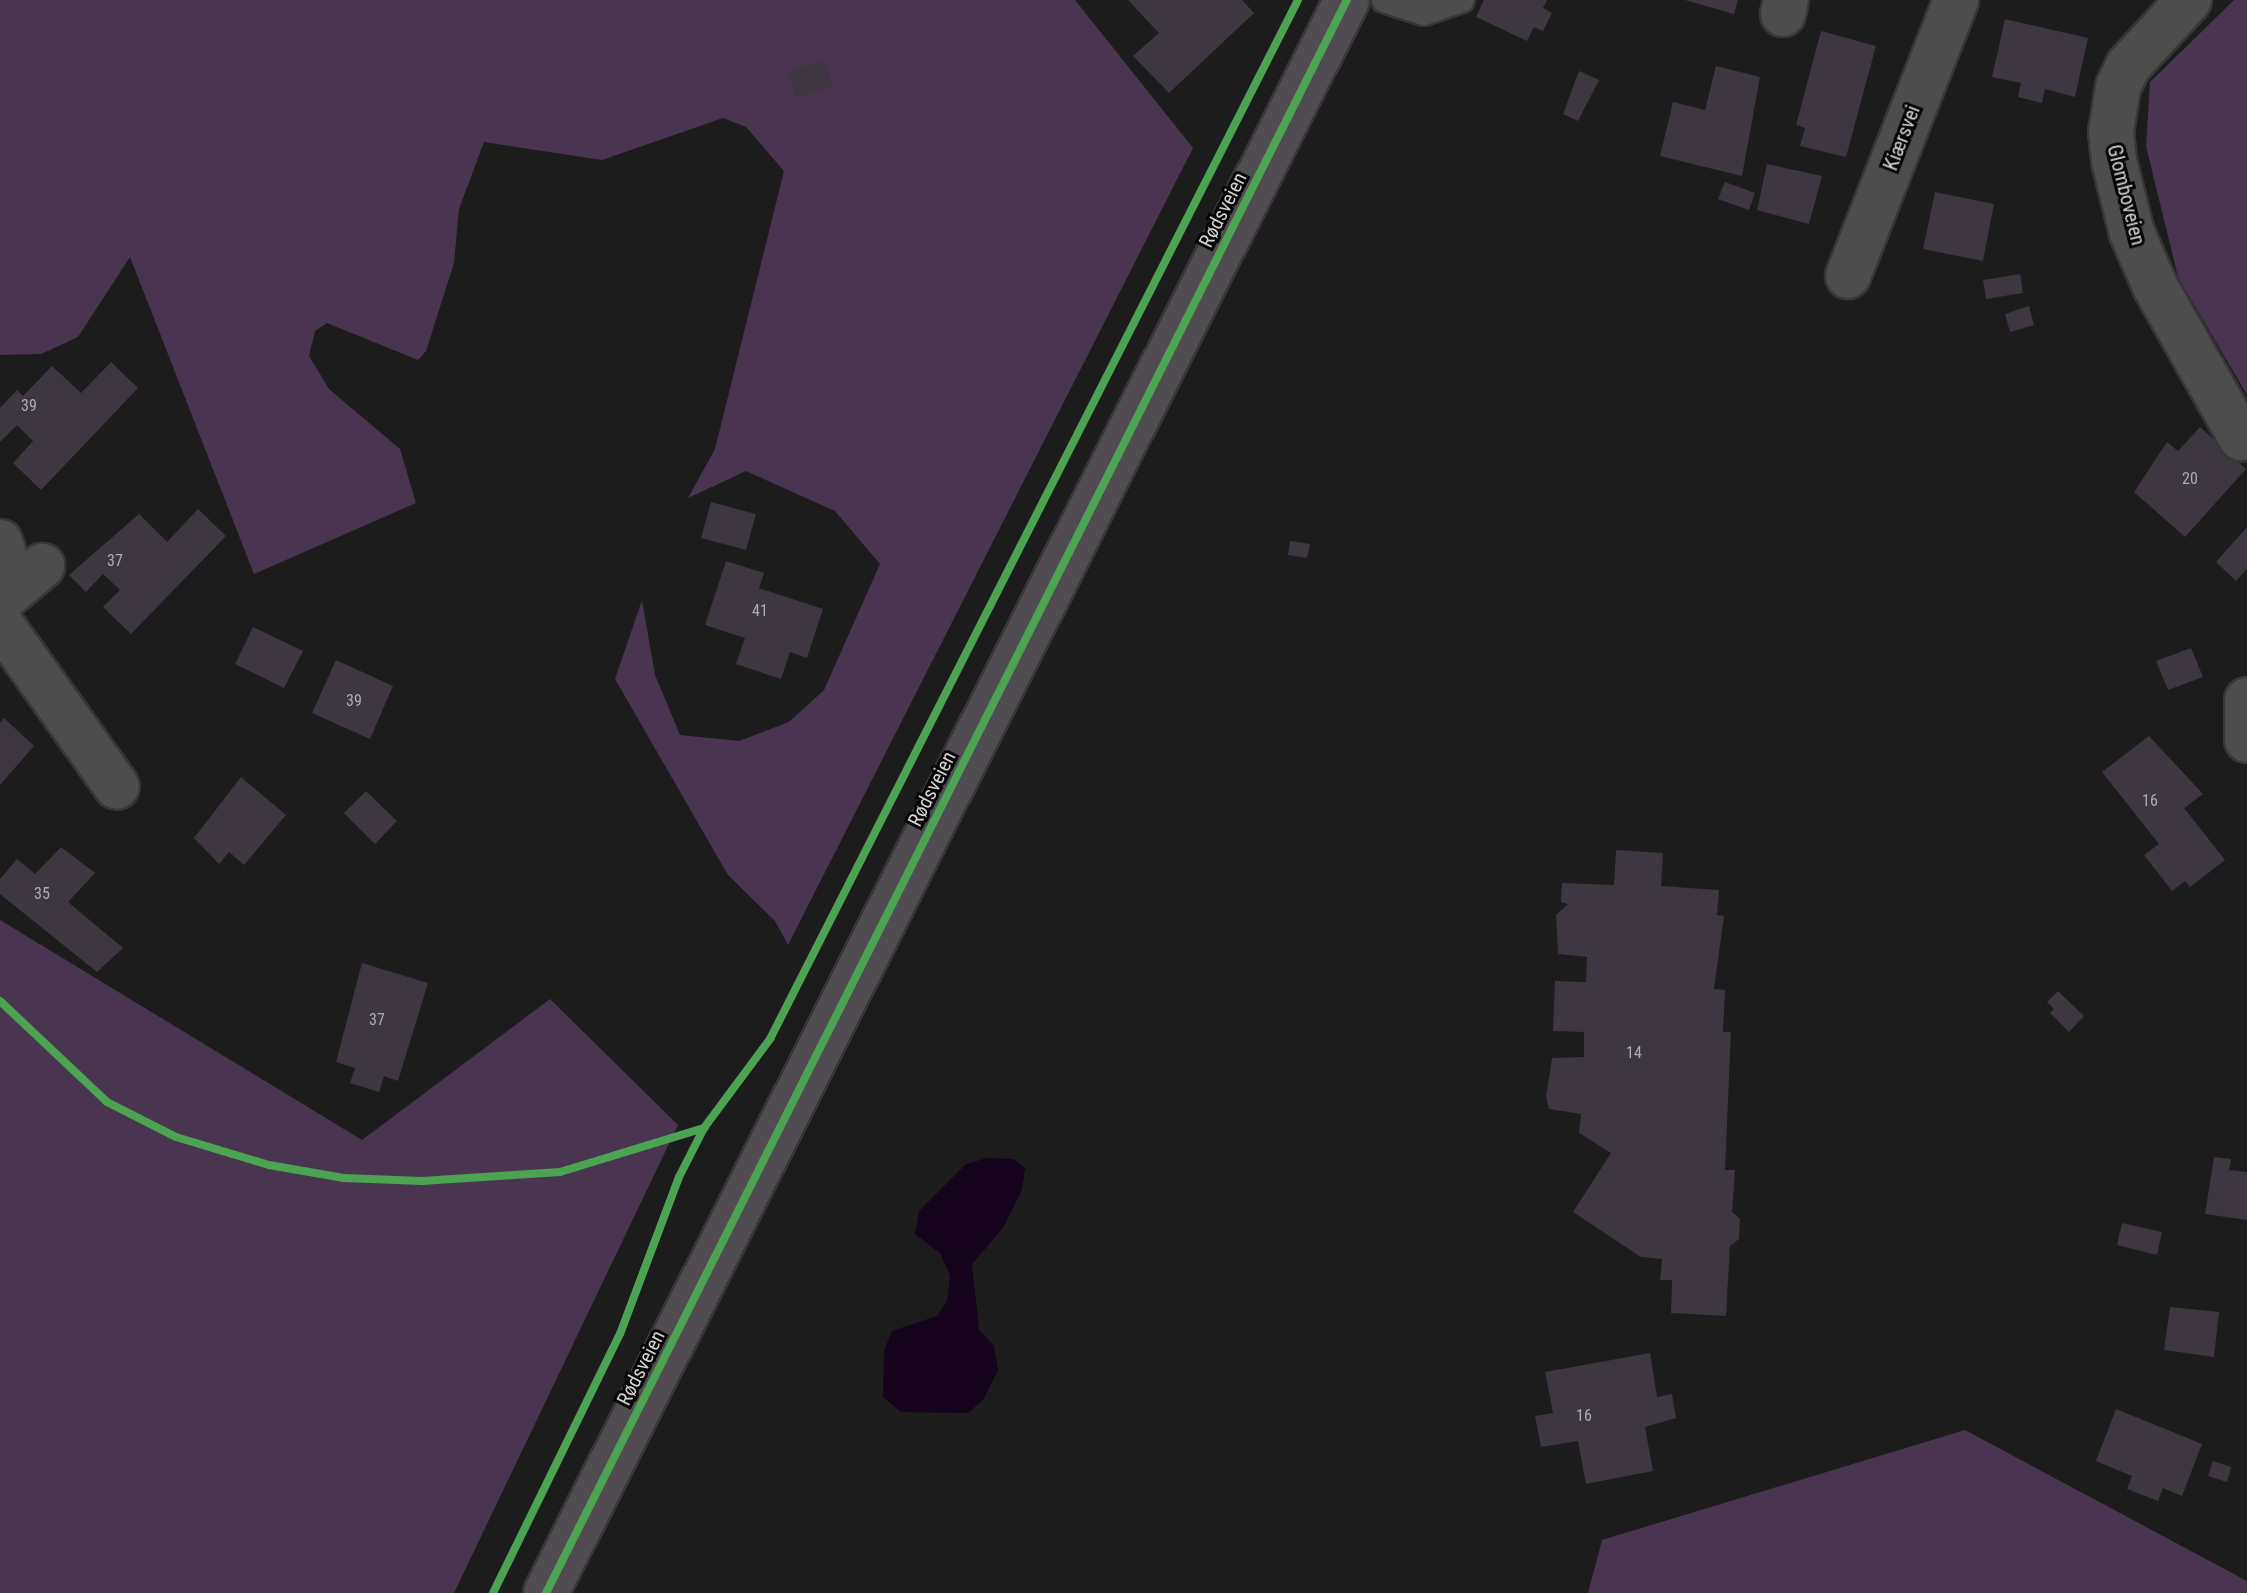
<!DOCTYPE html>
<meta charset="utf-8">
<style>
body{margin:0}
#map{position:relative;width:2247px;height:1593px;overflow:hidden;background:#1c1c1c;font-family:"Roboto Condensed",sans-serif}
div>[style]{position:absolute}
.green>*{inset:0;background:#493550}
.water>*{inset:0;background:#14031b}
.building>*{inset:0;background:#3e3640}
.roads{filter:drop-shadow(2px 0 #373737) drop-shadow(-2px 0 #373737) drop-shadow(0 2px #373737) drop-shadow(0 -2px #373737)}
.lane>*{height:24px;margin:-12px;padding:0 12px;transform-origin:12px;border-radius:12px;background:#4d4d4d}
.street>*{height:44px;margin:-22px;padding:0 22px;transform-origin:22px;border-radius:22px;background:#4d4d4d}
.secondary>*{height:44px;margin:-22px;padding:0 22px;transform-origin:22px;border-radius:22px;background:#504c51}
.cycleway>*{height:8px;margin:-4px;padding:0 4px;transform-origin:4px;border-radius:4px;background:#4ca352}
span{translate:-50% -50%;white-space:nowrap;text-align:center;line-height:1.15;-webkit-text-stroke:6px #070607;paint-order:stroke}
.number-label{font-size:16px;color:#aeacb0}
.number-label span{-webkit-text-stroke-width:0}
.street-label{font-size:20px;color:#d4d3d5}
</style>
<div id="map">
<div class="green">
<div style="clip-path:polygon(0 0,1075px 0,1193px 148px,788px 945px,775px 921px,728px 875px,615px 679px,642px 600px,655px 675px,680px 735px,739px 741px,789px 722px,824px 690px,880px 564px,835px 511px,746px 471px,688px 498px,715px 449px,784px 171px,746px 127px,723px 118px,602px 160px,484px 142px,459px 209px,454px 263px,426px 351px,418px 360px,327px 323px,315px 331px,309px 356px,329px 389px,400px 449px,416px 503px,254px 574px,130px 257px,78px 337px,41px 354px,0 355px)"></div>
<div style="clip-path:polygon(2234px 0,2247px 0,2247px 395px,2178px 277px,2146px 146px,2150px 82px)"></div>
<div style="clip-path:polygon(0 920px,362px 1140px,550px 999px,678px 1125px,454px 1593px,0 1593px)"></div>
<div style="clip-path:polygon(1965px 1430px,2247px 1581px,2247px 1593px,1588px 1593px,1602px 1540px)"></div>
</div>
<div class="water">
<div style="clip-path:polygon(987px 1158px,1013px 1159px,1025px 1168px,1022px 1190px,1003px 1228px,972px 1264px,979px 1330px,994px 1346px,998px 1370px,983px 1400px,968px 1413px,901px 1412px,883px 1397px,884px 1351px,892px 1331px,937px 1316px,947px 1301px,950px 1276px,940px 1253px,915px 1234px,919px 1211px,966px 1164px)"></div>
</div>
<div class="building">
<div style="clip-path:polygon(1128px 0,1242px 0,1254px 13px,1169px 93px,1133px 56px,1159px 33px)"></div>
<div style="clip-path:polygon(1484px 0,1547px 0,1543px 8px,1552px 13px,1543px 31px,1534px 27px,1527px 41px,1476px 17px)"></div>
<div style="clip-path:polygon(1685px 0,1738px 0,1734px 14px)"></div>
<div style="clip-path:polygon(2005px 19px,2088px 38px,2075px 97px,2045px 89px,2042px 103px,2018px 97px,2021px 83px,1992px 77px)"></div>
<div style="clip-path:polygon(1821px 31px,1876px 46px,1846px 157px,1800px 146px,1805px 128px,1796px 125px)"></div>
<div style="clip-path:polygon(824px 60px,833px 85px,797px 98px,787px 72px)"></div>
<div style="clip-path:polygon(1716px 66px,1760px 77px,1742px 176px,1660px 156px,1673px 102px,1705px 110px)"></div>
<div style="clip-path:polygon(1579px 71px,1599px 80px,1578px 121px,1563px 114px)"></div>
<div style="clip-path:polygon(1767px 164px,1822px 176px,1809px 224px,1757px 210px)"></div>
<div style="clip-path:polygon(1725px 182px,1755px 193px,1749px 210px,1718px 199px)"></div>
<div style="clip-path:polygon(1935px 192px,1994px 204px,1983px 261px,1923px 249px)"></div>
<div style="clip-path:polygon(2020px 274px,2023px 293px,1986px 299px,1983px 280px)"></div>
<div style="clip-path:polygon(2029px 306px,2034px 325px,2010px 332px,2005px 314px)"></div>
<div style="clip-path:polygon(111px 362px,138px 388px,41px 490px,13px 463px,33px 441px,17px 425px,0 442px,0 408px,17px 390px,23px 396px,52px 366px,81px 393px)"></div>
<div style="clip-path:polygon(2200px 427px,2246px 469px,2185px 537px,2134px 492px,2167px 442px,2178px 451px)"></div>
<div style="clip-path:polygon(711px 502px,756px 514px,746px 550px,701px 538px)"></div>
<div style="clip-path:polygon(198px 509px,226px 536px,131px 634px,103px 607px,120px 590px,103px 574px,86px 592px,69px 575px,139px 514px,167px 542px)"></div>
<div style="clip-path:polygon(2247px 527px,2247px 569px,2236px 581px,2216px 562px)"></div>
<div style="clip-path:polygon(1290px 541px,1310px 544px,1307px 558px,1288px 555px)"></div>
<div style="clip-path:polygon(726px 561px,764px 573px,759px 588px,823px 609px,807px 658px,790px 652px,781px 679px,736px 664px,745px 638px,705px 625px)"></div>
<div style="clip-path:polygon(253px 627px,303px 651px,284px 688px,235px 664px)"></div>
<div style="clip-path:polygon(2191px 648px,2203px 677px,2168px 690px,2156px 661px)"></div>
<div style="clip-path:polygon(336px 660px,393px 686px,370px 739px,312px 713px)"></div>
<div style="clip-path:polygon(4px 718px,34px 746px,0 785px,0 723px)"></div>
<div style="clip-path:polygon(2149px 736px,2203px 794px,2184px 808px,2225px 860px,2190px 887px,2185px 881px,2172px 891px,2144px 855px,2159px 844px,2102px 772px)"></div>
<div style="clip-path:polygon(241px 777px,286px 815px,244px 865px,229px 852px,219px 864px,194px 838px)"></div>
<div style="clip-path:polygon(366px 791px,397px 821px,375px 844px,344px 813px)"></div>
<div style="clip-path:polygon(61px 847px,95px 873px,68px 902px,123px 948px,97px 972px,0 894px,0 879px,17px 859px,35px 874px)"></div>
<div style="clip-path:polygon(1616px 850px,1663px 853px,1661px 886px,1719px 890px,1717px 915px,1724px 916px,1714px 989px,1725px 990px,1723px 1032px,1731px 1032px,1725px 1170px,1735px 1170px,1732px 1212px,1740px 1219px,1739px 1239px,1730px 1246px,1726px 1316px,1671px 1313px,1672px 1280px,1660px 1280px,1662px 1259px,1641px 1257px,1573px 1212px,1611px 1153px,1579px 1133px,1581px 1114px,1549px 1109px,1546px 1096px,1552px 1058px,1584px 1057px,1584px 1032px,1553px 1031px,1555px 981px,1586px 982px,1587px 957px,1558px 954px,1556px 915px,1568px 904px,1561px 902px,1562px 883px,1614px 885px)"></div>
<div style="clip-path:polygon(362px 963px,428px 983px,398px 1081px,384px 1076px,379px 1092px,350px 1083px,355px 1068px,336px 1062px)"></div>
<div style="clip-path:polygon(2058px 991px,2084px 1016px,2069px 1032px,2050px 1013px,2054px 1009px,2047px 1002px)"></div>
<div style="clip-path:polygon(2214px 1157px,2231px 1159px,2229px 1170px,2247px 1172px,2247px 1220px,2205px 1214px)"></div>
<div style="clip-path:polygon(2122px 1223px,2162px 1232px,2157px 1255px,2117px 1245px)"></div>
<div style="clip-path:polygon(2170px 1307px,2219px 1312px,2214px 1357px,2164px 1350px)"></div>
<div style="clip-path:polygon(1650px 1353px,1657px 1397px,1672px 1394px,1676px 1418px,1645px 1427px,1653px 1471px,1586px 1484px,1578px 1441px,1541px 1447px,1535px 1416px,1553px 1413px,1545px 1372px)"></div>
<div style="clip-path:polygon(2116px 1409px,2202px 1444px,2182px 1496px,2163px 1488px,2158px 1501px,2127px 1489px,2132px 1476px,2096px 1461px)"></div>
<div style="clip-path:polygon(2213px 1461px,2231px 1467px,2227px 1482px,2208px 1476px)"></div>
</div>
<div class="roads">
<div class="lane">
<div style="left:1384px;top:0;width:42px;rotate:18deg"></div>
<div style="left:1424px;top:13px;width:40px;rotate:-18.9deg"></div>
</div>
<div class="street">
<div style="left:2189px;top:0;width:90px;rotate:132.7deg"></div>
<div style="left:2128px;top:66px;width:23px;rotate:115deg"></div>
<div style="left:2118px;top:87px;width:46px;rotate:98.8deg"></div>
<div style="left:2111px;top:132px;width:29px;rotate:84deg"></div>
<div style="left:2114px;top:161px;width:74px;rotate:76deg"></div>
<div style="left:2132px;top:233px;width:58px;rotate:66.5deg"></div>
<div style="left:2155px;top:286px;width:175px;rotate:60.5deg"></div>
<div style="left:1783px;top:14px;width:14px;rotate:-78deg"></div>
<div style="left:1848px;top:276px;width:296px;rotate:-68.6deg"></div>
<div style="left:0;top:542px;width:47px;rotate:71.6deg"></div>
<div style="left:0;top:601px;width:55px;rotate:-39.8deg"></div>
<div style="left:0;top:623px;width:201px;rotate:54.5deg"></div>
<div style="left:2247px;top:700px;width:40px;rotate:90deg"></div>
</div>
<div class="secondary">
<div style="left:546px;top:1593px;width:1783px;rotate:-63.31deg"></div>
</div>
</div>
<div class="cycleway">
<div style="left:0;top:1001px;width:147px;rotate:43.3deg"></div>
<div style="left:107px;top:1102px;width:77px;rotate:26.9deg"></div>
<div style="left:176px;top:1137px;width:97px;rotate:16.8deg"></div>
<div style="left:269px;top:1165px;width:76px;rotate:9.8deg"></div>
<div style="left:344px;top:1178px;width:78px;rotate:2.2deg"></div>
<div style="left:422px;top:1181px;width:138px;rotate:-3.7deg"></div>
<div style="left:560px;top:1172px;width:151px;rotate:-17deg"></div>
<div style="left:493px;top:1593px;width:288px;rotate:-63.9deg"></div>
<div style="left:620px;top:1334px;width:168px;rotate:-69.4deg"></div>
<div style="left:679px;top:1177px;width:55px;rotate:-63deg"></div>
<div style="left:704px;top:1128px;width:111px;rotate:-53.4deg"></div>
<div style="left:770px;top:1039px;width:1165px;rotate:-63.06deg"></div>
<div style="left:546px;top:1593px;width:1783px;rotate:-63.31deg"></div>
</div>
<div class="number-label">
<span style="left:29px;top:406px">39</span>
<span style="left:2190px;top:479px">20</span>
<span style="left:115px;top:561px">37</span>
<span style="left:760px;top:611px">41</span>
<span style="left:354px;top:701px">39</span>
<span style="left:2150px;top:801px">16</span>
<span style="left:42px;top:894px">35</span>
<span style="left:377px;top:1020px">37</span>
<span style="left:1634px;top:1053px">14</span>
<span style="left:1584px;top:1416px">16</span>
</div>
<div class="street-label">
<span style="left:1902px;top:138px;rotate:-69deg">Kiærsvei</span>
<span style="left:2126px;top:195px;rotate:76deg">Glomboveien</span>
<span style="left:1223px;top:210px;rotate:-63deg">Rødsveien</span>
<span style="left:932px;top:789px;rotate:-63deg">Rødsveien</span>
<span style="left:641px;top:1368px;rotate:-63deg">Rødsveien</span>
</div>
</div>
